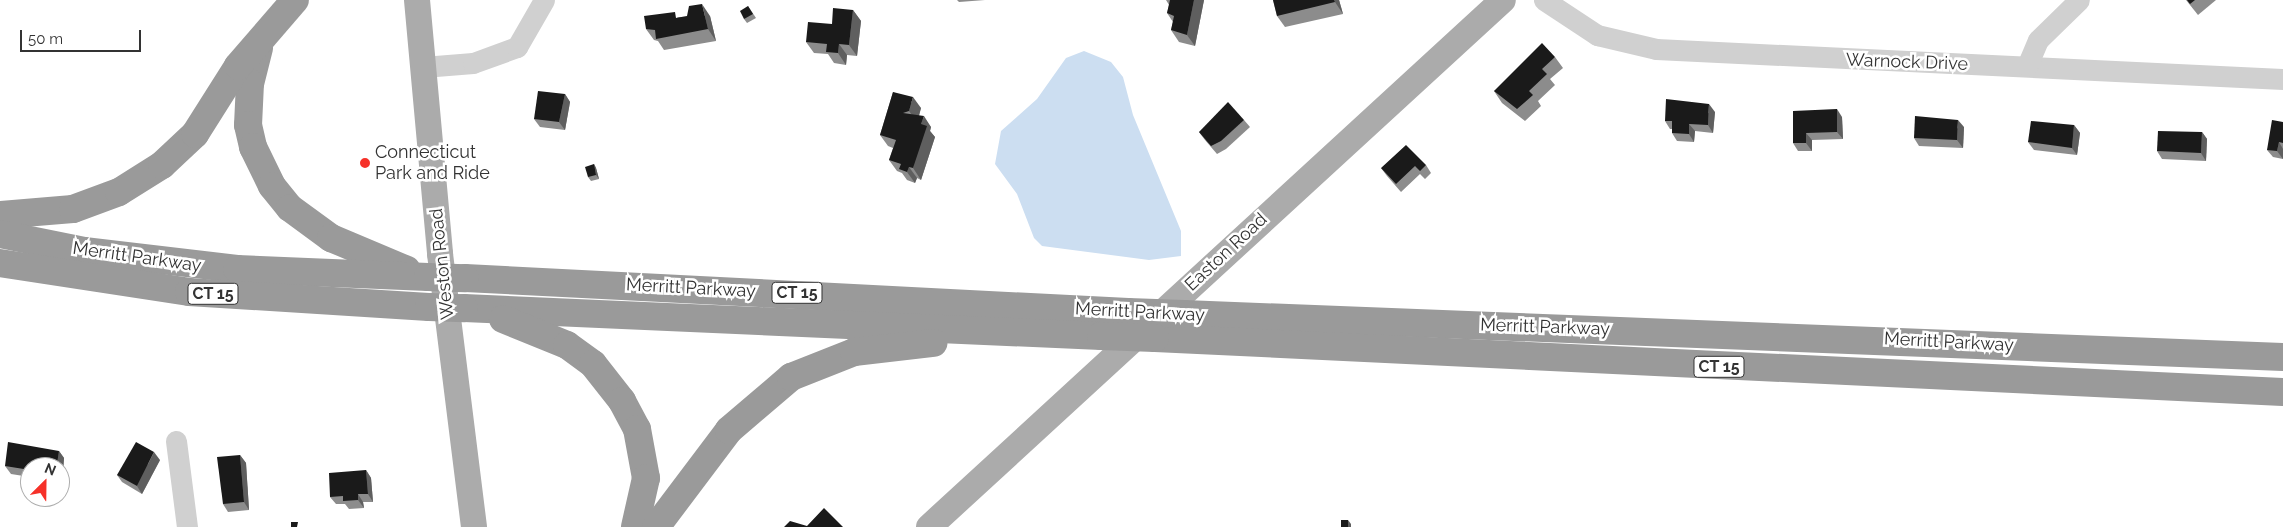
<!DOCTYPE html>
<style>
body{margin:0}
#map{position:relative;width:2283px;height:527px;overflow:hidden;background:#fff;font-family:Raleway,sans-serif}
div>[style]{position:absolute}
.water>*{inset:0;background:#ccdef1}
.minor>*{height:21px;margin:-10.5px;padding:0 10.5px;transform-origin:10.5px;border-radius:10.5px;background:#d0d0d0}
.major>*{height:26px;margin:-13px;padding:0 13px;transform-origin:13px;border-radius:13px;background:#ababab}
.highway>*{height:28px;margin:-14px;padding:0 14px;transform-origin:14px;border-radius:14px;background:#9a9a9a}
.highway-bridge>*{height:28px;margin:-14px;padding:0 14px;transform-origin:14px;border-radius:14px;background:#9a9a9a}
.wall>*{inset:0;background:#8c8c8c}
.shaded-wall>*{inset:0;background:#5f5f5f}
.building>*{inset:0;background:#1a1a1a}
.dots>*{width:14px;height:14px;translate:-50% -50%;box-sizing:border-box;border:2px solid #fff;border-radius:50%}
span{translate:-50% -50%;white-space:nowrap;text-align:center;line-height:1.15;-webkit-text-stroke:5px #fff;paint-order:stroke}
.shield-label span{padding:1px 4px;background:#fff;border:1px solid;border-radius:4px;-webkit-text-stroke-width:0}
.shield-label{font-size:16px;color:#333;font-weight:700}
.street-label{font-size:18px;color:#333}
.poi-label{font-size:18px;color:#333}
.left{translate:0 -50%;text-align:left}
.north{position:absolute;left:20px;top:457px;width:50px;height:50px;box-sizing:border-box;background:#fff;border:1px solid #adadad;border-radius:50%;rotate:23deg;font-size:14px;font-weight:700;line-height:20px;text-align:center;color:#333}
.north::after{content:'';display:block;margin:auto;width:18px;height:22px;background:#f63129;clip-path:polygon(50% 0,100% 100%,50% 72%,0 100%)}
.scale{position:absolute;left:20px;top:30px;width:121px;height:22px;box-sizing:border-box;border:2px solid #333;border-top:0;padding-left:6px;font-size:15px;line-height:18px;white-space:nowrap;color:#333;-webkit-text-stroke:4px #fff;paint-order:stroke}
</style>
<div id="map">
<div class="water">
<div style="clip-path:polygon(1084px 51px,1111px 62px,1123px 77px,1133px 115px,1181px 231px,1181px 256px,1149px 260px,1042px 246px,1034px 238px,1017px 194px,995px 164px,1001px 131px,1037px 99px,1066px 58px)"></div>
</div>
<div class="minor">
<div style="left:1544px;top:0;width:64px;rotate:33.4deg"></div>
<div style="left:1597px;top:35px;width:61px;rotate:13.3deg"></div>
<div style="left:1656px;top:49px;width:628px;rotate:2.74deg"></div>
<div style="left:2027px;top:66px;width:28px;rotate:-67deg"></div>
<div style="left:2038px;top:40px;width:57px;rotate:-44.3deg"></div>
<div style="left:423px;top:67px;width:50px;rotate:-4.6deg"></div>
<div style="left:473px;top:63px;width:47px;rotate:-20deg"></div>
<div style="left:517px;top:47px;width:54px;rotate:-60.1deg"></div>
<div style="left:176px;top:441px;width:87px;rotate:82.7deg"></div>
</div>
<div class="major">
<div style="left:417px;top:0;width:255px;rotate:84.8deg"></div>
<div style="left:440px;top:254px;width:275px;rotate:82.9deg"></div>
<div style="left:929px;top:527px;width:779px;rotate:-42.56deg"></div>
</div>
<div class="highway">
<div style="left:259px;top:48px;width:36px;rotate:104deg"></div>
<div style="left:250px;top:83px;width:42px;rotate:92.7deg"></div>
<div style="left:248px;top:125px;width:23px;rotate:77deg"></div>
<div style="left:253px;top:147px;width:43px;rotate:64deg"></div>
<div style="left:272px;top:186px;width:28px;rotate:51deg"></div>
<div style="left:290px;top:208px;width:51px;rotate:36.2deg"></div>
<div style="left:331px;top:238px;width:82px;rotate:22.8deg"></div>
<div style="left:0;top:215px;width:73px;rotate:-4.7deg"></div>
<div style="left:73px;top:209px;width:49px;rotate:-20.3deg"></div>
<div style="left:119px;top:192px;width:51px;rotate:-32.1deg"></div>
<div style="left:162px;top:165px;width:45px;rotate:-43.2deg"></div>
<div style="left:195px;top:134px;width:80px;rotate:-57.7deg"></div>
<div style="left:238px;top:66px;width:87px;rotate:-49.2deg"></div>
<div style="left:0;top:234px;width:86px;rotate:11.4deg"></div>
<div style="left:84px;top:251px;width:154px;rotate:6.7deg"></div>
<div style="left:237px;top:269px;width:191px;rotate:2.4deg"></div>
<div style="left:0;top:263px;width:191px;rotate:8.7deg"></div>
<div style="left:189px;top:292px;width:240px;rotate:3.6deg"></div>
<div style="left:465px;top:278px;width:664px;rotate:2.94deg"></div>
<div style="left:464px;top:308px;width:638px;rotate:2.52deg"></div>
<div style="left:1184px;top:314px;width:1100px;rotate:2.24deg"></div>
<div style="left:503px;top:319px;width:69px;rotate:22.1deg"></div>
<div style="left:567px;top:345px;width:32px;rotate:36deg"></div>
<div style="left:593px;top:364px;width:47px;rotate:51.9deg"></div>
<div style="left:622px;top:401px;width:32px;rotate:62deg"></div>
<div style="left:637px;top:429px;width:50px;rotate:79.6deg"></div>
<div style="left:646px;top:478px;width:50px;rotate:102.7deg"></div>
<div style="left:1155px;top:338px;width:1129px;rotate:2.74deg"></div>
<div style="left:656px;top:527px;width:121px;rotate:-53deg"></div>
<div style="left:729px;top:430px;width:82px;rotate:-40.5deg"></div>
<div style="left:791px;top:377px;width:68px;rotate:-21.6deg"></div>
<div style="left:854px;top:352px;width:80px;rotate:-6.5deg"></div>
</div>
<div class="highway-bridge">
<div style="left:428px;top:277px;width:37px;rotate:2deg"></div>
<div style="left:429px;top:307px;width:35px;rotate:2deg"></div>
<div style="left:1128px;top:312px;width:56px;rotate:2deg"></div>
<div style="left:1101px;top:336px;width:54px;rotate:2.1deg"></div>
</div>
<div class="wall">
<div style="clip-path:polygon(957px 0,985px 0,959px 2px)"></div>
<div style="clip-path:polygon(1166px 0,1204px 0,1195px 46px,1179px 42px,1171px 30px,1173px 22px,1167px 13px,1169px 5px)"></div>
<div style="clip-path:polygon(1273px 0,1339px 0,1343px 14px,1285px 27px,1277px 16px)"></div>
<div style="clip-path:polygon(2186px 0,2216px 0,2198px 15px)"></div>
<div style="clip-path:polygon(748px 6px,756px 18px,747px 23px,744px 19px)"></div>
<div style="clip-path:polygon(853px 10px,861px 21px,857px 56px,847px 55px,846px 65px,834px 63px,828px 54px,814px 53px,806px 42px)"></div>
<div style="clip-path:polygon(710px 16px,716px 41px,664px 50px,658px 41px,654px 40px,646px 29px,679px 17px)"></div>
<div style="clip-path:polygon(1555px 57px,1563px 68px,1550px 79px,1555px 85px,1538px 101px,1541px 106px,1525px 121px,1502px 103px,1494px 91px)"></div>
<div style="clip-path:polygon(893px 92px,921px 108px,919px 116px,931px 127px,930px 131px,935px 137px,921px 180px,917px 178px,915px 183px,907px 180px,902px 173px,897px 171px,889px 160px,893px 148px,888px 146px,880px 135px)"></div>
<div style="clip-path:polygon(565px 94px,570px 102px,565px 130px,540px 127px,534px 119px)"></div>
<div style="clip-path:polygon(1793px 111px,1842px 117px,1843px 139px,1812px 140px,1812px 151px,1798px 151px,1793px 143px)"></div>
<div style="clip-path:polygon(1715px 112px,1713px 133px,1695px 131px,1694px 142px,1677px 141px,1672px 133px,1672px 129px,1670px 129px,1665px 121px)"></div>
<div style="clip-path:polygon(1244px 120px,1250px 127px,1226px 149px,1217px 154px,1205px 140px,1199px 132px)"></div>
<div style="clip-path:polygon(2283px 122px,2283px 159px,2273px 157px,2267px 150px)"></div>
<div style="clip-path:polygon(2074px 125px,2080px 133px,2077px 155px,2034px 150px,2028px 142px)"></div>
<div style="clip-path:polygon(1964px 127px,1963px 148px,1919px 146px,1914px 138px)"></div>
<div style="clip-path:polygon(2202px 132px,2207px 139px,2206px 161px,2162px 159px,2157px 151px)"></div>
<div style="clip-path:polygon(594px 164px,596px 168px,599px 179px,591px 181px,588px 177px)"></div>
<div style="clip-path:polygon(1426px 165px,1431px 173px,1425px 179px,1420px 174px,1401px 192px,1387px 176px,1381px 168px)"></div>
<div style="clip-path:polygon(59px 451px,64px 458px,63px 472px,60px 471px,60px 467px,30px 467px,30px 477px,11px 474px,5px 466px)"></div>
<div style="clip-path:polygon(240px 455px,246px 463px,249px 510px,228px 512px,223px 504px)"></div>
<div style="clip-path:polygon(160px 460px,142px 494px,122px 482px,117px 475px)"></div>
<div style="clip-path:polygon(366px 470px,371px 478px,373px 502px,363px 502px,364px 508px,349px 509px,345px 504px,336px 504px,330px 497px)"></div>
</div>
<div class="shaded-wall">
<div style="clip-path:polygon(1194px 0,1204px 0,1195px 46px,1187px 35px)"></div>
<div style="clip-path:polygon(1334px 0,1339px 0,1343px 14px,1335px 2px)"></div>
<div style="clip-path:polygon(702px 4px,710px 16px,716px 41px,708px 29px)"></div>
<div style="clip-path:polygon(853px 10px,861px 21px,857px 56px,849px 45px)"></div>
<div style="clip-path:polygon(839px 44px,847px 55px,846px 65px,838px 53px)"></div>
<div style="clip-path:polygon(565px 94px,570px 102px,565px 130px,559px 122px)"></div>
<div style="clip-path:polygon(913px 97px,921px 108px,917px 122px,909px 111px)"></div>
<div style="clip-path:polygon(1709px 104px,1715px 112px,1713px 133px,1708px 125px)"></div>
<div style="clip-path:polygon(1837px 109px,1842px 117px,1843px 139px,1837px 132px)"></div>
<div style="clip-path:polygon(924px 116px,931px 127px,930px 131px,935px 137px,921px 180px,913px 168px,921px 124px)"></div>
<div style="clip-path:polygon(1958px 120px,1964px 127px,1963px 148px,1957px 140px)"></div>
<div style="clip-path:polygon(1689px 124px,1695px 131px,1694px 142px,1689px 134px)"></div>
<div style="clip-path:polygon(2074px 125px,2080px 133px,2077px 155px,2072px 148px)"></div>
<div style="clip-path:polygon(2202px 132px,2207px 139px,2206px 161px,2201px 153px)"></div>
<div style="clip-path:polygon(1806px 133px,1812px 140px,1812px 151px,1806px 143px)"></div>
<div style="clip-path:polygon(2279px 142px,2283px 149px,2283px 159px,2277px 151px)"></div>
<div style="clip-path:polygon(594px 164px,596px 168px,599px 179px,596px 175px)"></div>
<div style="clip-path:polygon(909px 167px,917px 178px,915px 183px,907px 172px)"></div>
<div style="clip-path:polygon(59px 451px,64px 458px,63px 472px,57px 464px)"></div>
<div style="clip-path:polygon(154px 452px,160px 460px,142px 494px,137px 486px)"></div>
<div style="clip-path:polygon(240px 455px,246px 463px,249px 510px,244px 502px)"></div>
<div style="clip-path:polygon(41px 462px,45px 467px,40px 467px)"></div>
<div style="clip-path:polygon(366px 470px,371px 478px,373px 502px,368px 494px)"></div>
<div style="clip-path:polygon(358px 494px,363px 502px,364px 508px,358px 500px)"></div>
<div style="clip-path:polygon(1348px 520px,1351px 524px,1351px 527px,1348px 527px)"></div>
</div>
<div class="building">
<div style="clip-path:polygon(1170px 0,1194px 0,1187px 35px,1171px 30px,1174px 16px,1167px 13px)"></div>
<div style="clip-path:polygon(1273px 0,1334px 0,1335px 2px,1277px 16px)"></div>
<div style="clip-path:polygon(2187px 0,2195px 0,2190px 4px)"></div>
<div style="clip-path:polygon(702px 4px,708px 29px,656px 39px,655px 30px,646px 29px,644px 16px,675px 12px,676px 18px,687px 16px,689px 6px)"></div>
<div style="clip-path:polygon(748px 6px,753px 14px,744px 19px,740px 11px)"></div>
<div style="clip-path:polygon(833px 8px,853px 10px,849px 45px,839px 44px,838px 53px,826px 52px,827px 44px,806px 42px,808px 22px,832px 24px)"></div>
<div style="clip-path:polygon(1542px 43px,1555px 57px,1542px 69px,1547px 74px,1529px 91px,1533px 95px,1517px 109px,1494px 91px)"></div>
<div style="clip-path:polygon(538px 91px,565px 94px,559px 122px,534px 119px)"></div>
<div style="clip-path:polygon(893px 92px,913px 97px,909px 111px,903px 113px,924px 116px,921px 124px,927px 126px,913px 168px,909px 167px,907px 172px,899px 169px,901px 164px,889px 160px,896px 140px,880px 135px)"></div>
<div style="clip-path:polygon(1666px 99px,1709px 104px,1708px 125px,1689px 124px,1689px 134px,1672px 133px,1672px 121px,1665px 121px)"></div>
<div style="clip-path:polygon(1228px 102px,1244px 120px,1221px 141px,1211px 146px,1199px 132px)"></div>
<div style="clip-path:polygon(1837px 109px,1837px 132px,1806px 133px,1806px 143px,1793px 143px,1793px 111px)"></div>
<div style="clip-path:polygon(1915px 116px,1958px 120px,1957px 140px,1914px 138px)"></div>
<div style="clip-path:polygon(2272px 120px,2283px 122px,2283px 143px,2279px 142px,2277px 151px,2267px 150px)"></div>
<div style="clip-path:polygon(2031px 121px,2074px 125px,2072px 148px,2028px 142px)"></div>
<div style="clip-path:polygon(2158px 131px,2202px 132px,2201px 153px,2157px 151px)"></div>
<div style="clip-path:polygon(1406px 145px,1426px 165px,1420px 171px,1415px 166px,1396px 184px,1381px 168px)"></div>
<div style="clip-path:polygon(594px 164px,596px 175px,588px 177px,585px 167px)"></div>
<div style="clip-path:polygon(8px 442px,59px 451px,57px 464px,41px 462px,40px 467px,30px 467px,30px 470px,5px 466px)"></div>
<div style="clip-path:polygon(136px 442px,154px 452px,137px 486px,117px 475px)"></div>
<div style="clip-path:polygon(240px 455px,244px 502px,223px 504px,217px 457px)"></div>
<div style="clip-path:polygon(366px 470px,368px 494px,358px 494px,358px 500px,343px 501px,343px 496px,330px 497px,329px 473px)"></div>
<div style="clip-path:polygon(824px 508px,843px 527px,784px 527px,790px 521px,807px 526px)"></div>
<div style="clip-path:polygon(1341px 520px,1348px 520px,1348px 527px,1341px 527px)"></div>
<div style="clip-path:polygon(291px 522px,298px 522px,297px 527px,291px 527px)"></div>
</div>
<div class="dots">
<div style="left:365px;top:163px;background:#f63129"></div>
</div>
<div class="shield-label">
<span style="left:797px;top:293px">CT 15</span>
<span style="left:213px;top:294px">CT 15</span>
<span style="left:1719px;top:367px">CT 15</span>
</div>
<div class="street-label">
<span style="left:1907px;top:62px;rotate:2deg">Warnock Drive</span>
<span style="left:1226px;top:252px;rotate:-43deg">Easton Road</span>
<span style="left:137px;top:257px;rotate:8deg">Merritt Parkway</span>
<span style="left:442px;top:264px;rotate:-96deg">Weston Road</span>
<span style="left:691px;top:288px;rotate:3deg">Merritt Parkway</span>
<span style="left:1140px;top:312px;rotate:3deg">Merritt Parkway</span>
<span style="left:1545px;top:327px;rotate:2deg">Merritt Parkway</span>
<span style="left:1949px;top:342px;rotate:3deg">Merritt Parkway</span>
</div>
<div class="poi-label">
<span class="left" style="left:375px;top:163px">Connecticut<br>Park and Ride</span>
</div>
<div class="north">N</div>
<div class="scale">50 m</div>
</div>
